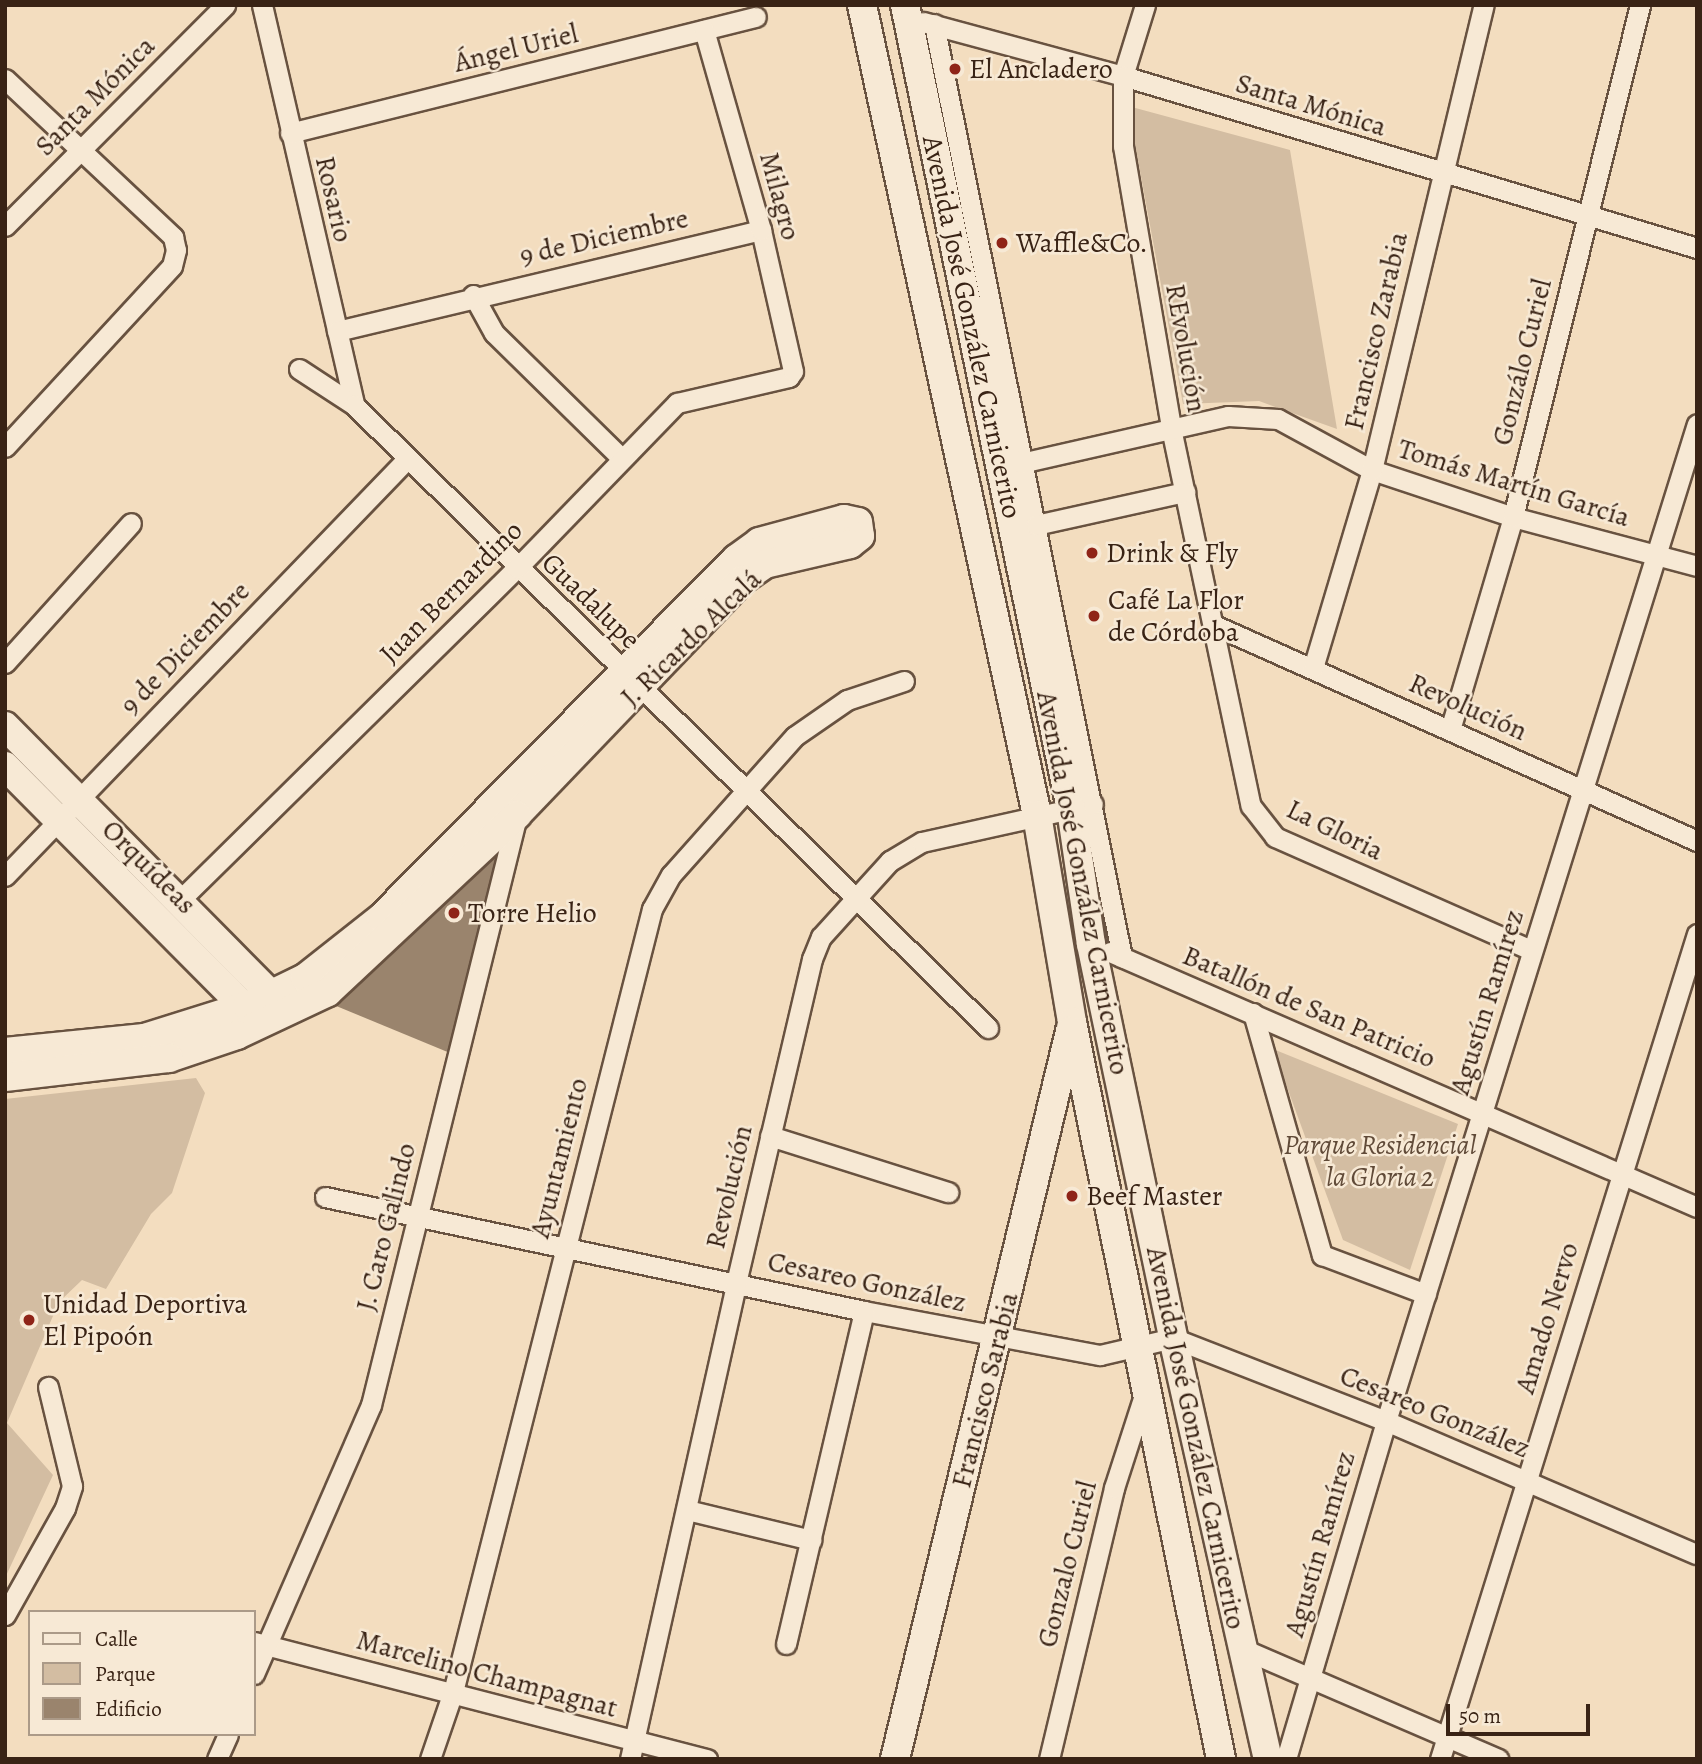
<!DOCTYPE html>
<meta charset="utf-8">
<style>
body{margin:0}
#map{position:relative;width:1702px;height:1764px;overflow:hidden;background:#f3ddbf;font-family:Alegreya,serif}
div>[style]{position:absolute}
.green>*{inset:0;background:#d3bda2}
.building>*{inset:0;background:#9a846d}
.roads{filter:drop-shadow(2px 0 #685240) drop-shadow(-2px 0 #685240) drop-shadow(0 2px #685240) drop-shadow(0 -2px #685240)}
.street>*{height:19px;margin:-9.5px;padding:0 9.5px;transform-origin:9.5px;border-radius:9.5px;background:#f7e9d5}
.secondary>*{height:28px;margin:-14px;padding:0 14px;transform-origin:14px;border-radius:14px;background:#f7e9d5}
.dots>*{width:19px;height:19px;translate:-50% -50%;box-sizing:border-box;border:4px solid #f7e9d5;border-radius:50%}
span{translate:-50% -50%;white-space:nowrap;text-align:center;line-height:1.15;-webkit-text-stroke:5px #f7e9d5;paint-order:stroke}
.street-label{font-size:28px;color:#392315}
.poi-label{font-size:28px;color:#392315}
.left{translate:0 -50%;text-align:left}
.park-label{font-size:28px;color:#604a38;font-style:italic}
.frame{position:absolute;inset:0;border:7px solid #392315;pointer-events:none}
.legend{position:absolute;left:28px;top:1610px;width:228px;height:126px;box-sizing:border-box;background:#f7e9d5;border:2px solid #ab9a88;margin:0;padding:9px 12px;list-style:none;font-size:21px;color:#392315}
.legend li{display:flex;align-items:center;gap:14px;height:35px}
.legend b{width:35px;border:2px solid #ab9a88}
.scale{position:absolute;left:1446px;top:1704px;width:144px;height:32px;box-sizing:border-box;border:4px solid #392315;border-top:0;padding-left:9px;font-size:21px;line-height:24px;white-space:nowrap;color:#392315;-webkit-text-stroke:5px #f7e9d5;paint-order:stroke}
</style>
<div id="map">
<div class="green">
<div style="clip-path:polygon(1128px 106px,1290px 150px,1337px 429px,1259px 401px,1183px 404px)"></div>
<div style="clip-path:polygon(1273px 1049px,1458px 1124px,1410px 1270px,1343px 1240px)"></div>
<div style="clip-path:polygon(196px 1078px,205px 1093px,172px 1193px,151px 1214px,106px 1289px,82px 1280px,59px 1302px,7px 1423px,53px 1475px,5px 1578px,5px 1099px)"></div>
</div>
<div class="building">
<div style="clip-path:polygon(512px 824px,450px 1053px,329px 1003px)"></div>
</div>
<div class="roads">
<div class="street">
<div style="left:262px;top:5px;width:410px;rotate:77deg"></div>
<div style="left:1145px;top:5px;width:74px;rotate:107.2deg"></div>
<div style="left:1123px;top:76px;width:70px;rotate:90deg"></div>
<div style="left:1123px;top:146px;width:286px;rotate:80.3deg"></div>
<div style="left:1171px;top:428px;width:386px;rotate:78.1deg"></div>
<div style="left:1251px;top:806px;width:39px;rotate:52deg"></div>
<div style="left:1275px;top:837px;width:280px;rotate:23.8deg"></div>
<div style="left:923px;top:22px;width:207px;rotate:15.1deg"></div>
<div style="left:1123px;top:76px;width:599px;rotate:16.68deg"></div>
<div style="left:934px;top:24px;width:952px;rotate:78.61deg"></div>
<div style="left:5px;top:79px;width:231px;rotate:43.2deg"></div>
<div style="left:173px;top:237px;width:13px;rotate:77deg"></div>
<div style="left:176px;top:250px;width:16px;rotate:104deg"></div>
<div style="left:172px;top:266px;width:246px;rotate:132.7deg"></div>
<div style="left:290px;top:133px;width:480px;rotate:-14deg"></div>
<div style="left:5px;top:226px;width:312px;rotate:-45.1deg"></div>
<div style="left:473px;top:295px;width:43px;rotate:61.1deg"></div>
<div style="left:494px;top:333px;width:177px;rotate:44.5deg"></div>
<div style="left:337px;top:331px;width:436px;rotate:-13.4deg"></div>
<div style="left:299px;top:369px;width:66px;rotate:33.2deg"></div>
<div style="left:354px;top:405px;width:889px;rotate:44.5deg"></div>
<div style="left:1010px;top:458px;width:12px;rotate:24deg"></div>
<div style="left:1021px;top:463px;width:212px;rotate:-12.8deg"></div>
<div style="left:1228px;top:416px;width:50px;rotate:3.4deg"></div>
<div style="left:1278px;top:419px;width:107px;rotate:28.5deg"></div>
<div style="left:1372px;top:470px;width:149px;rotate:18.4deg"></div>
<div style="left:1513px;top:517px;width:190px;rotate:14.9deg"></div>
<div style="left:1036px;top:525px;width:153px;rotate:-12.5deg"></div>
<div style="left:1216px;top:626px;width:527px;rotate:24.08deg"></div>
<div style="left:5px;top:663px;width:188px;rotate:-48deg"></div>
<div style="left:1313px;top:668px;width:207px;rotate:-73.4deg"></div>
<div style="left:1372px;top:470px;width:478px;rotate:-76.5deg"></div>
<div style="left:1450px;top:730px;width:222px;rotate:-73.5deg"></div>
<div style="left:1513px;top:517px;width:528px;rotate:-76.07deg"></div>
<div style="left:5px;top:876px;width:578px;rotate:-46.05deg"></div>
<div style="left:181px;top:899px;width:472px;rotate:-44.6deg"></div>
<div style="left:517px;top:568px;width:230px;rotate:-45.9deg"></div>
<div style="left:677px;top:403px;width:115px;rotate:-13.1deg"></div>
<div style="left:789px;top:377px;width:7px;rotate:-56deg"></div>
<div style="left:793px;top:371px;width:145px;rotate:-102.8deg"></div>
<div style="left:761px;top:230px;width:208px;rotate:-105.9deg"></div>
<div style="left:1110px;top:952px;width:640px;rotate:23.48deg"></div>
<div style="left:1253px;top:1013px;width:252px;rotate:74.1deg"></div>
<div style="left:1322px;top:1255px;width:111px;rotate:20.6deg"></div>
<div style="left:770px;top:1136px;width:187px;rotate:17.5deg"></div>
<div style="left:325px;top:1197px;width:551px;rotate:11.94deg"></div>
<div style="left:864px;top:1311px;width:240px;rotate:10.6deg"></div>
<div style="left:1100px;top:1355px;width:75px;rotate:-13.1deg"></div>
<div style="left:1173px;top:1338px;width:229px;rotate:21.3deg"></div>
<div style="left:1386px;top:1421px;width:338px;rotate:23.2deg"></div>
<div style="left:687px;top:1510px;width:128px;rotate:13.6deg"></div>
<div style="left:5px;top:1615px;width:123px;rotate:-60.7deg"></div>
<div style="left:65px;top:1508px;width:23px;rotate:-72deg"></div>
<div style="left:72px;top:1486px;width:102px;rotate:-103.6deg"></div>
<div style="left:254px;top:1642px;width:468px;rotate:14.5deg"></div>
<div style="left:786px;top:1644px;width:342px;rotate:-76.8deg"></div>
<div style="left:1243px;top:1649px;width:278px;rotate:23.3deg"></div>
<div style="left:254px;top:1674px;width:293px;rotate:-66.5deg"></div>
<div style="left:371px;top:1405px;width:607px;rotate:-76.08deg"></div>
<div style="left:217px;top:1759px;width:27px;rotate:-66deg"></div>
<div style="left:430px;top:1759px;width:71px;rotate:-71.1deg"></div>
<div style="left:453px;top:1692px;width:808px;rotate:-75.74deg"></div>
<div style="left:652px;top:909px;width:39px;rotate:-61deg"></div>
<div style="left:671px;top:875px;width:186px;rotate:-48.3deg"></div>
<div style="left:795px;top:736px;width:63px;rotate:-34.7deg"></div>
<div style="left:847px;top:700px;width:60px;rotate:-18.4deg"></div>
<div style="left:630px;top:1759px;width:488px;rotate:-77.4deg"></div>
<div style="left:736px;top:1283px;width:333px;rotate:-76.8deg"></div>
<div style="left:812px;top:959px;width:24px;rotate:-68deg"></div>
<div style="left:821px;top:937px;width:103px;rotate:-47.8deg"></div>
<div style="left:890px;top:861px;width:37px;rotate:-31deg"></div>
<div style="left:922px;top:842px;width:175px;rotate:-12.5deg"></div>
<div style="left:1049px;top:1759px;width:279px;rotate:-76.5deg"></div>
<div style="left:1114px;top:1488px;width:101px;rotate:-72.1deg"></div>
<div style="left:1286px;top:1759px;width:352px;rotate:-73.5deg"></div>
<div style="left:1386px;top:1421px;width:1044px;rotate:-72.68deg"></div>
<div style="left:1440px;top:1759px;width:864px;rotate:-72.7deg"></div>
</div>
<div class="secondary">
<div style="left:862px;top:5px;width:829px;rotate:77.81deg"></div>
<div style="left:1037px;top:815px;width:210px;rotate:80.4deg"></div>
<div style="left:1072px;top:1022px;width:752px;rotate:78.57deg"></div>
<div style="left:905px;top:5px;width:821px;rotate:78.33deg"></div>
<div style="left:1071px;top:809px;width:136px;rotate:81.6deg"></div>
<div style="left:1091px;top:944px;width:402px;rotate:78.2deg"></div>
<div style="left:1173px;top:1338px;width:432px;rotate:77.3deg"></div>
<div style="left:5px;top:726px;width:397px;rotate:45.3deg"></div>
<div style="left:5px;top:766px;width:358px;rotate:45.2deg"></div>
<div style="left:5px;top:1052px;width:140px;rotate:-5.8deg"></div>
<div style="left:144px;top:1038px;width:108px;rotate:-17.3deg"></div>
<div style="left:247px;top:1006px;width:64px;rotate:-25.8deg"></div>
<div style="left:305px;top:978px;width:97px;rotate:-38.3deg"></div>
<div style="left:381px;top:918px;width:505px;rotate:-45.32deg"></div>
<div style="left:736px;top:559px;width:29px;rotate:-36deg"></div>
<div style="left:759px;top:542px;width:88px;rotate:-15.1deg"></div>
<div style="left:844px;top:519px;width:14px;rotate:12deg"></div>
<div style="left:858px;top:522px;width:14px;rotate:82deg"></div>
<div style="left:860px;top:536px;width:13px;rotate:141deg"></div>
<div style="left:850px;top:544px;width:87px;rotate:166.8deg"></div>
<div style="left:765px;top:564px;width:28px;rotate:145deg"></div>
<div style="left:742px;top:580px;width:325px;rotate:133.8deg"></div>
<div style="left:517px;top:815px;width:259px;rotate:136.9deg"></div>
<div style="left:328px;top:992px;width:101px;rotate:154.7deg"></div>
<div style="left:237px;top:1035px;width:72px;rotate:161.3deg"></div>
<div style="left:169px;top:1058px;width:165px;rotate:173.4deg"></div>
<div style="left:895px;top:1759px;width:749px;rotate:-76.48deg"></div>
</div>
</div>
<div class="dots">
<div style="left:955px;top:69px;background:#8f2418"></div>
<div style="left:1002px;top:243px;background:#8f2418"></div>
<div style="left:1092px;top:553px;background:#8f2418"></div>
<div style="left:1094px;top:616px;background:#8f2418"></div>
<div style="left:454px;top:913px;background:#8f2418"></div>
<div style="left:1072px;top:1196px;background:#8f2418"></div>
<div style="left:29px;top:1320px;background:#8f2418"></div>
</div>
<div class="street-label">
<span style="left:516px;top:48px;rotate:-14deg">Ángel Uriel</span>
<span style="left:95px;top:96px;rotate:-45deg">Santa Mónica</span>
<span style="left:1311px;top:105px;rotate:17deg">Santa Mónica</span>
<span style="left:780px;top:196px;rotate:75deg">Milagro</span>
<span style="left:334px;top:199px;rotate:77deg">Rosario</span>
<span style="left:604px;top:237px;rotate:-13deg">9 de Diciembre</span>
<span style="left:972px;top:327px;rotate:78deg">Avenida José González Carnicerito</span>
<span style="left:1376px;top:331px;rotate:-77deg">Francisco Zarabia</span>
<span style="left:1186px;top:348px;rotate:80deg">REvolución</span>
<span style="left:1522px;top:362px;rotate:-76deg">Gonzálo Curiel</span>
<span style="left:1514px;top:483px;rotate:17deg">Tomás Martín García</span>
<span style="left:451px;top:592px;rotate:-45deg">Juan Bernardino</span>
<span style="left:591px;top:601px;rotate:44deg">Guadalupe</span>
<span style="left:691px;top:638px;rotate:-44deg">J. Ricardo Alcalá</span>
<span style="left:185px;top:648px;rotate:-46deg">9 de Diciembre</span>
<span style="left:1468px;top:707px;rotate:24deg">Revolución</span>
<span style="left:1335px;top:830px;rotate:26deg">La Gloria</span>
<span style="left:149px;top:867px;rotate:45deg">Orquídeas</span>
<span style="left:1083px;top:883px;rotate:79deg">Avenida José González Carnicerito</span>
<span style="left:1487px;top:1002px;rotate:-73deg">Agustín Ramírez</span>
<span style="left:1309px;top:1007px;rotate:23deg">Batallón de San Patricio</span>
<span style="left:559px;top:1158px;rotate:-76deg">Ayuntamiento</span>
<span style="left:729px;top:1187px;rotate:-77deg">Revolución</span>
<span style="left:386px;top:1227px;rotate:-76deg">J. Caro Galindo</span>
<span style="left:867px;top:1282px;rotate:12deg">Cesareo González</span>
<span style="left:1547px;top:1318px;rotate:-73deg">Amado Nervo</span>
<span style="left:985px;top:1390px;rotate:-76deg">Francisco Sarabia</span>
<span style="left:1435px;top:1412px;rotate:22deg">Cesareo González</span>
<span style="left:1196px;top:1438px;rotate:78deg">Avenida José González Carnicerito</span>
<span style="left:1320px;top:1544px;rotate:-74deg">Agustín Ramírez</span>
<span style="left:1067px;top:1564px;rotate:-76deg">Gonzalo Curiel</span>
<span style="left:487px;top:1674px;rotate:15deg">Marcelino Champagnat</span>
</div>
<div class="poi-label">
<span class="left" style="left:969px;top:69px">El Ancladero</span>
<span class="left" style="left:1016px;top:243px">Waffle&amp;Co.</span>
<span class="left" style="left:1106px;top:553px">Drink &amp; Fly</span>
<span class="left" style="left:1108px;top:616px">Café La Flor<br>de Córdoba</span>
<span class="left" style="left:468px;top:913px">Torre Helio</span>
<span class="left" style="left:1086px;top:1196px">Beef Master</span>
<span class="left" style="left:43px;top:1320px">Unidad Deportiva<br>El Pipoón</span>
</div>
<div class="park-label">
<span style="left:1380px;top:1161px">Parque Residencial<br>la Gloria 2</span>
</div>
<div class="frame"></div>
<ul class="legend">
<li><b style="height:9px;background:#f7e9d5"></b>Calle</li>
<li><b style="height:19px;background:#d3bda2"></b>Parque</li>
<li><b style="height:19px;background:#9a846d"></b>Edificio</li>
</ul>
<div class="scale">50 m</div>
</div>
